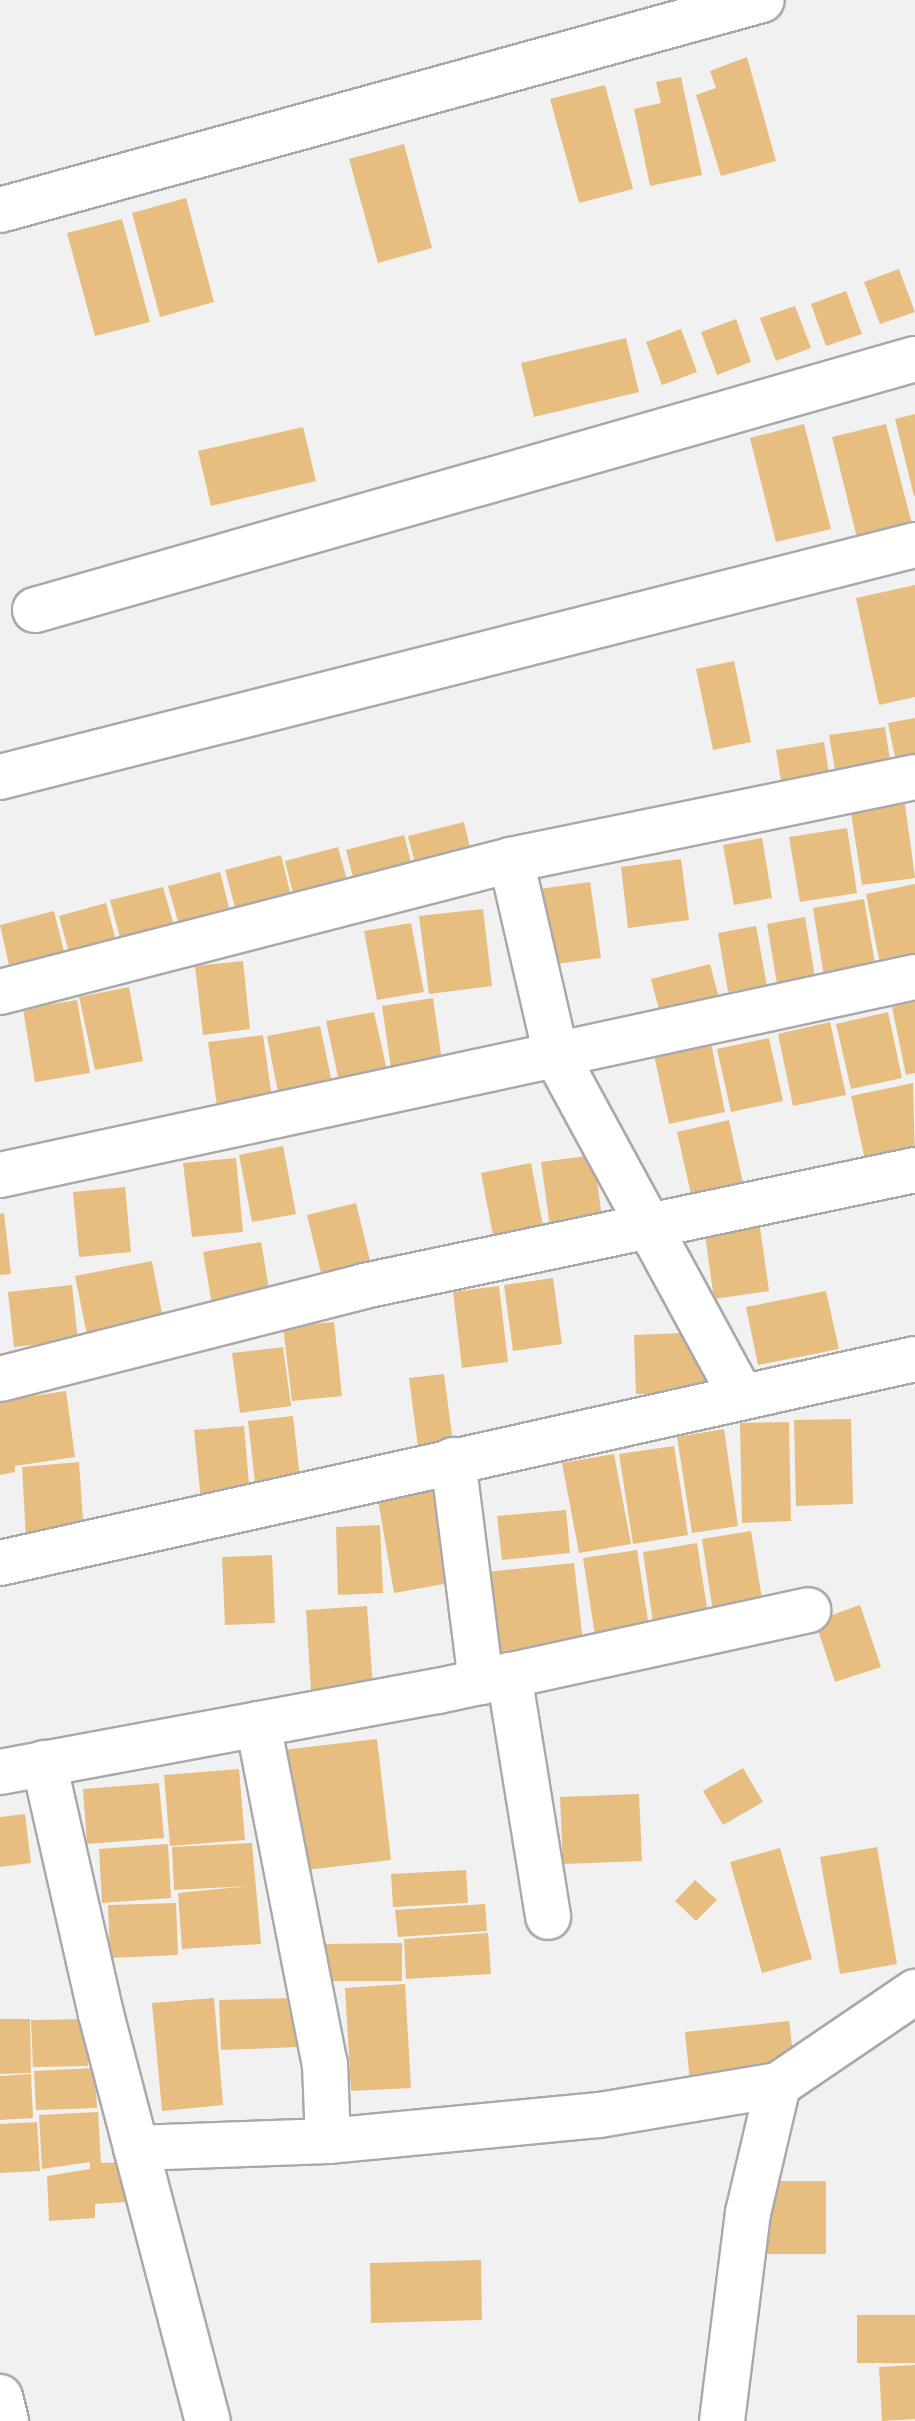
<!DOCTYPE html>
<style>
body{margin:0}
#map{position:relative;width:915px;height:2421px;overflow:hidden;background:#f1f1f2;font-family:"DM Sans",sans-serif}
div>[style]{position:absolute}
.building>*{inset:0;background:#e7be7f}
.roads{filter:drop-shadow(2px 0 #a9a9aa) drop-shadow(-2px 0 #a9a9aa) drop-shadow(0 2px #a9a9aa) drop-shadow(0 -2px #a9a9aa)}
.minor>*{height:44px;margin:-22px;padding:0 22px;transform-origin:22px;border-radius:22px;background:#fff}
span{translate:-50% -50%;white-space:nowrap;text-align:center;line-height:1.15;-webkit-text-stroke:8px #fff;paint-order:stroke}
</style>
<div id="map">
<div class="building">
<div style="clip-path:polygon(747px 57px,776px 161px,721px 176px,696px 95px,716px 88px,710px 71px)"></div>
<div style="clip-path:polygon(681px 77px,702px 175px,650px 186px,634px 109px,661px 103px,656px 82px)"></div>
<div style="clip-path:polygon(605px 85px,633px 189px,579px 203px,550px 99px)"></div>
<div style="clip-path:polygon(404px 144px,432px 248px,378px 263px,349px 159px)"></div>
<div style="clip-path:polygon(186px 198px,214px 302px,160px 317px,132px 213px)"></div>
<div style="clip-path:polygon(122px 219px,150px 322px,95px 336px,67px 233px)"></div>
<div style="clip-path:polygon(899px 269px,915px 312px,880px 324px,864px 282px)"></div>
<div style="clip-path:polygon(846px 291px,862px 334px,826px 346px,811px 304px)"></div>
<div style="clip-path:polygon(795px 306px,811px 348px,776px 361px,760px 318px)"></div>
<div style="clip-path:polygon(736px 319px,751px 362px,717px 375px,701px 332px)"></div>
<div style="clip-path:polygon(681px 329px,697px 372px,662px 385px,646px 342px)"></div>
<div style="clip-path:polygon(626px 338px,639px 392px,534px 417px,521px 363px)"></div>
<div style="clip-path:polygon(915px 414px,915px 496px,914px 496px,895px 419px)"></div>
<div style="clip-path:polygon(804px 424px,831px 529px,776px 542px,750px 438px)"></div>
<div style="clip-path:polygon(886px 424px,913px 528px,858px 542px,832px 437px)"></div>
<div style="clip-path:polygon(303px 427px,316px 481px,211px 506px,198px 451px)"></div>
<div style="clip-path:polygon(915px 585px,915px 697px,879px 705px,856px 598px)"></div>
<div style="clip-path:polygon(734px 661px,751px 742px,713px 750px,696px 669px)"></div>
<div style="clip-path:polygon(915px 718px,915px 763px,897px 767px,888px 723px)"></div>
<div style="clip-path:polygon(885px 727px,892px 773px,837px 781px,829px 735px)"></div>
<div style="clip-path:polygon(824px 742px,831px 786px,783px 794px,776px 750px)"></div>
<div style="clip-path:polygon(905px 804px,915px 878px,862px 885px,851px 812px)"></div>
<div style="clip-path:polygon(464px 822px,475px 869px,420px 883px,408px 836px)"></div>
<div style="clip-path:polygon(847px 828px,857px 893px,800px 902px,789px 837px)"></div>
<div style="clip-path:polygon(404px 835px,416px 881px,358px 896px,346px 850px)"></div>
<div style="clip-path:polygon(762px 838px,772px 898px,734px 905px,723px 845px)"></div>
<div style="clip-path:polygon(338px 847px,351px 894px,297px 909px,285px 861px)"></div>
<div style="clip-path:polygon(281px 855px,293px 904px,238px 919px,225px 870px)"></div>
<div style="clip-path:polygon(681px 859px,689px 920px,628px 928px,621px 867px)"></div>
<div style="clip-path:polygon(220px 872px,232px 919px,181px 932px,168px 886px)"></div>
<div style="clip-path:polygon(590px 882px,601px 958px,549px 965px,539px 889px)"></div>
<div style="clip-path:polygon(915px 884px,915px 967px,882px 974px,866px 894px)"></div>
<div style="clip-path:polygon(163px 887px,177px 936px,123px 949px,110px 900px)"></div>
<div style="clip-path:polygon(864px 899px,877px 975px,825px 983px,813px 908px)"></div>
<div style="clip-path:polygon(106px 903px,118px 948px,71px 960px,59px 916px)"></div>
<div style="clip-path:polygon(483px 909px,492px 986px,429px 994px,419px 916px)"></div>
<div style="clip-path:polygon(54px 911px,66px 960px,11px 974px,0 925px)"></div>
<div style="clip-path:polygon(805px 917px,815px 977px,777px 984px,767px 924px)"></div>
<div style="clip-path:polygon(411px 923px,424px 992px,377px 1000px,364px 931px)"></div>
<div style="clip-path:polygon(756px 926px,767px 986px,728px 992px,718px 933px)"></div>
<div style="clip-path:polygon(243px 961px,250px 1029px,203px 1035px,195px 966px)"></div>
<div style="clip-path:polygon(710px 964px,720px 1002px,661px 1017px,651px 979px)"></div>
<div style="clip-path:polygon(129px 987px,143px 1061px,95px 1070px,79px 997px)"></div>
<div style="clip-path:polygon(433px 998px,443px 1068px,392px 1075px,382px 1006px)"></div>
<div style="clip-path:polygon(77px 1000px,90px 1073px,35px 1082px,23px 1009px)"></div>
<div style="clip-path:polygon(915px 1002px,915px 1073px,906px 1075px,892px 1007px)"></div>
<div style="clip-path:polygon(374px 1012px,388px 1075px,340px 1086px,326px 1021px)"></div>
<div style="clip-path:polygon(888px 1012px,902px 1078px,851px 1089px,836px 1024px)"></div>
<div style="clip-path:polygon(830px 1022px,846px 1095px,793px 1106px,778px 1034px)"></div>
<div style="clip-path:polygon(320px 1026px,334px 1092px,280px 1102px,267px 1036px)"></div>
<div style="clip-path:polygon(263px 1035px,274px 1113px,219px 1120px,208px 1042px)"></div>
<div style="clip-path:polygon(769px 1038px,783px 1101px,731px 1112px,717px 1049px)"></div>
<div style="clip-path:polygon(711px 1043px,725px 1112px,669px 1124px,654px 1055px)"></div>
<div style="clip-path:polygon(913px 1083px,915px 1159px,867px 1169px,851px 1096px)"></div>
<div style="clip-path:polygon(729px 1120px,745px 1192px,693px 1203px,677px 1132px)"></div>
<div style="clip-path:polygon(283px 1146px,296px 1214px,252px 1222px,239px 1155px)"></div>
<div style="clip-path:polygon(594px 1155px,602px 1220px,550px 1227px,541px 1162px)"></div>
<div style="clip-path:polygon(236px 1158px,243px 1232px,192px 1237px,183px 1163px)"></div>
<div style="clip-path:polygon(531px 1163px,544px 1231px,494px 1240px,481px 1173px)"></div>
<div style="clip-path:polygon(125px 1187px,131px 1252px,79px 1257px,73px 1192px)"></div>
<div style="clip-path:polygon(356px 1203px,371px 1265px,322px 1277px,307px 1215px)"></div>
<div style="clip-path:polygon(4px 1213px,11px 1274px,0 1275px,0 1214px)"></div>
<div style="clip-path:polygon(760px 1227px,769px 1291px,714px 1299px,705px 1235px)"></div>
<div style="clip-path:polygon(261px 1242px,271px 1300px,213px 1310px,203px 1252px)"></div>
<div style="clip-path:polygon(152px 1261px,163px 1319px,87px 1335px,75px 1276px)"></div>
<div style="clip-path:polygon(553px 1278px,562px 1344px,513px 1351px,504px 1285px)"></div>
<div style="clip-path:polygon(72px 1285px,78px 1340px,14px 1347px,8px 1292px)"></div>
<div style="clip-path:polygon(499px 1286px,508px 1362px,462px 1368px,453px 1292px)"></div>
<div style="clip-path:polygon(826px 1291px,839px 1349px,758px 1365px,746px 1307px)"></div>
<div style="clip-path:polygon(334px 1322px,342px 1396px,292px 1401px,283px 1327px)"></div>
<div style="clip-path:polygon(705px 1332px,707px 1393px,636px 1394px,634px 1335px)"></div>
<div style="clip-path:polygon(283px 1347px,291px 1406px,240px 1413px,232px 1353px)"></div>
<div style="clip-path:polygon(444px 1374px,453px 1443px,418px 1447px,409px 1378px)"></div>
<div style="clip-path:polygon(66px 1391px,75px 1457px,15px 1466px,15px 1472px,0 1475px,0 1401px)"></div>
<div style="clip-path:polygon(293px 1416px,301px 1487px,256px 1492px,248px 1421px)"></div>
<div style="clip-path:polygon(851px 1419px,853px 1504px,796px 1506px,794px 1420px)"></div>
<div style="clip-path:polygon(789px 1422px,791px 1521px,742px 1523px,740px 1423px)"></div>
<div style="clip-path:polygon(244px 1426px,250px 1496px,201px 1501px,194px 1430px)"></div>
<div style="clip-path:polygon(724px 1429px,738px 1526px,692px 1533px,677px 1437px)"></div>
<div style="clip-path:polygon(674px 1446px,688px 1535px,633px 1544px,619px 1454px)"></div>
<div style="clip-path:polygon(614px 1454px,631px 1544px,579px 1553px,562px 1463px)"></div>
<div style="clip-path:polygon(79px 1462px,84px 1534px,26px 1538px,22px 1467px)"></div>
<div style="clip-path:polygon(439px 1489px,455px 1582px,394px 1593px,378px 1500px)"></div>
<div style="clip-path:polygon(566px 1510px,570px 1553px,502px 1560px,497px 1516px)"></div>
<div style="clip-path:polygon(380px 1525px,383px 1593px,338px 1595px,336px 1527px)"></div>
<div style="clip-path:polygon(751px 1531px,764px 1611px,714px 1619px,702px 1539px)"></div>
<div style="clip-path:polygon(697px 1543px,709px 1621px,654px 1630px,643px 1552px)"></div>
<div style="clip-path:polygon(637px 1550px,650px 1633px,596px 1642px,583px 1558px)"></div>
<div style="clip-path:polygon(272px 1555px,275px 1623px,225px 1625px,222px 1557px)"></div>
<div style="clip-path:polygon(574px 1563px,583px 1642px,494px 1652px,485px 1572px)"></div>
<div style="clip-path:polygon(860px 1605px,881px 1667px,835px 1682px,815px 1621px)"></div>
<div style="clip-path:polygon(367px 1606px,373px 1686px,311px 1690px,306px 1610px)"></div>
<div style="clip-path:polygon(377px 1739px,391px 1860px,297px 1871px,283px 1750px)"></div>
<div style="clip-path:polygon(743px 1768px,763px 1802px,723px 1825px,703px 1791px)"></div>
<div style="clip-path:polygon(239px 1769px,245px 1840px,170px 1846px,164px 1775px)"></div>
<div style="clip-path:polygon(159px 1783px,164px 1838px,87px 1844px,83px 1789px)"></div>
<div style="clip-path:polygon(639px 1794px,642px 1861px,563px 1864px,560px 1797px)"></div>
<div style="clip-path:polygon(25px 1814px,31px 1863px,0 1867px,0 1817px)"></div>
<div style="clip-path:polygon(252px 1843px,261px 1944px,182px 1949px,178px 1893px,249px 1886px,174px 1890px,172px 1847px)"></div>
<div style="clip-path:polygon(168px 1844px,171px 1898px,102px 1903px,99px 1849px)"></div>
<div style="clip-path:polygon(877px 1847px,897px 1964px,840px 1974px,820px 1857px)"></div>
<div style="clip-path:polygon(780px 1848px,812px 1959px,762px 1973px,730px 1862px)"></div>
<div style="clip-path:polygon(466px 1870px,468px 1903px,393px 1907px,391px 1874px)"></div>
<div style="clip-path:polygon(695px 1880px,717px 1900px,696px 1921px,675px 1901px)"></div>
<div style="clip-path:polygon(176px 1903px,178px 1955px,110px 1958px,108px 1905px)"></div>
<div style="clip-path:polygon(485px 1904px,487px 1931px,398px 1937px,395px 1910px)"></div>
<div style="clip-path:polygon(488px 1933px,491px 1974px,406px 1979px,404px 1939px)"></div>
<div style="clip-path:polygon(402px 1943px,402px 1981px,325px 1981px,325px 1944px)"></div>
<div style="clip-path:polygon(405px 1984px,411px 2088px,351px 2091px,345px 1988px)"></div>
<div style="clip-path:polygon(214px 1998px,223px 2105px,162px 2111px,152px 2003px)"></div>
<div style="clip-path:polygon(297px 1998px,299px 2047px,221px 2050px,219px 2000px)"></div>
<div style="clip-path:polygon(0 2019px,30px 2019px,31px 2073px,0 2074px)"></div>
<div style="clip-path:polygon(87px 2019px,88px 2066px,33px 2067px,31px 2020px)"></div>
<div style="clip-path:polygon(789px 2021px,795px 2070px,690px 2081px,685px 2032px)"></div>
<div style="clip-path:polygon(95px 2068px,97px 2108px,36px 2110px,34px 2071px)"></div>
<div style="clip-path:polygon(31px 2074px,33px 2118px,0 2120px,0 2076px)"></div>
<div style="clip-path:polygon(98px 2112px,101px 2163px,125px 2162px,126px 2202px,95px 2204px,95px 2218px,49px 2221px,47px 2176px,90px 2169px,90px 2162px,42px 2169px,39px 2115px)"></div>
<div style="clip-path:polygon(37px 2122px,40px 2171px,0 2173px,0 2124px)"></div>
<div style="clip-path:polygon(767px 2181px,826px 2181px,826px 2254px,767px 2254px)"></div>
<div style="clip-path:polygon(481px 2260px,482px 2320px,371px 2323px,370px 2263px)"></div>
<div style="clip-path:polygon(857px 2315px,915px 2315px,915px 2363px,857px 2363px)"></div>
<div style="clip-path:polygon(915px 2365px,915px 2419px,882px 2421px,879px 2367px)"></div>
</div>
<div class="roads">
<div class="minor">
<div style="left:0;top:210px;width:790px;rotate:-15.41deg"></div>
<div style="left:35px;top:610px;width:915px;rotate:-15.92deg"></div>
<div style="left:0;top:777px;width:944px;rotate:-14.23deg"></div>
<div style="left:511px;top:860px;width:200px;rotate:77deg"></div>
<div style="left:556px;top:1055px;width:386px;rotate:61.5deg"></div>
<div style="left:0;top:992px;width:528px;rotate:-14.48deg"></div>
<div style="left:511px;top:860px;width:412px;rotate:-11.6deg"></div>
<div style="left:0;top:1175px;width:936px;rotate:-12.21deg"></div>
<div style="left:0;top:1379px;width:376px;rotate:-14.3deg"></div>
<div style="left:364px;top:1286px;width:563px;rotate:-11.89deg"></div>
<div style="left:453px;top:1460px;width:224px;rotate:82.8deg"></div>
<div style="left:0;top:1563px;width:937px;rotate:-12.57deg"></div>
<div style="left:509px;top:1675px;width:245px;rotate:80.8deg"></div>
<div style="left:258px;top:1724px;width:347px;rotate:78.9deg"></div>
<div style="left:325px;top:2064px;width:77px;rotate:87.8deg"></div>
<div style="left:44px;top:1763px;width:257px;rotate:77.2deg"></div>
<div style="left:101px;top:2014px;width:421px;rotate:75.3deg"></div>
<div style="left:0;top:1772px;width:445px;rotate:-10.5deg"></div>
<div style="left:438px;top:1691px;width:379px;rotate:-12.3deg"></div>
<div style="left:136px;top:2148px;width:192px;rotate:-2.1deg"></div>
<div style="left:328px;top:2141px;width:273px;rotate:-5.5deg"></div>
<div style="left:600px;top:2115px;width:181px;rotate:-9.6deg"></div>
<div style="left:0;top:2397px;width:25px;rotate:76deg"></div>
<div style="left:722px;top:2421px;width:210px;rotate:-82.9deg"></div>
<div style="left:748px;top:2213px;width:131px;rotate:-76.8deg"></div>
<div style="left:778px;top:2085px;width:166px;rotate:-34.2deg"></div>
</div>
</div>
</div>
